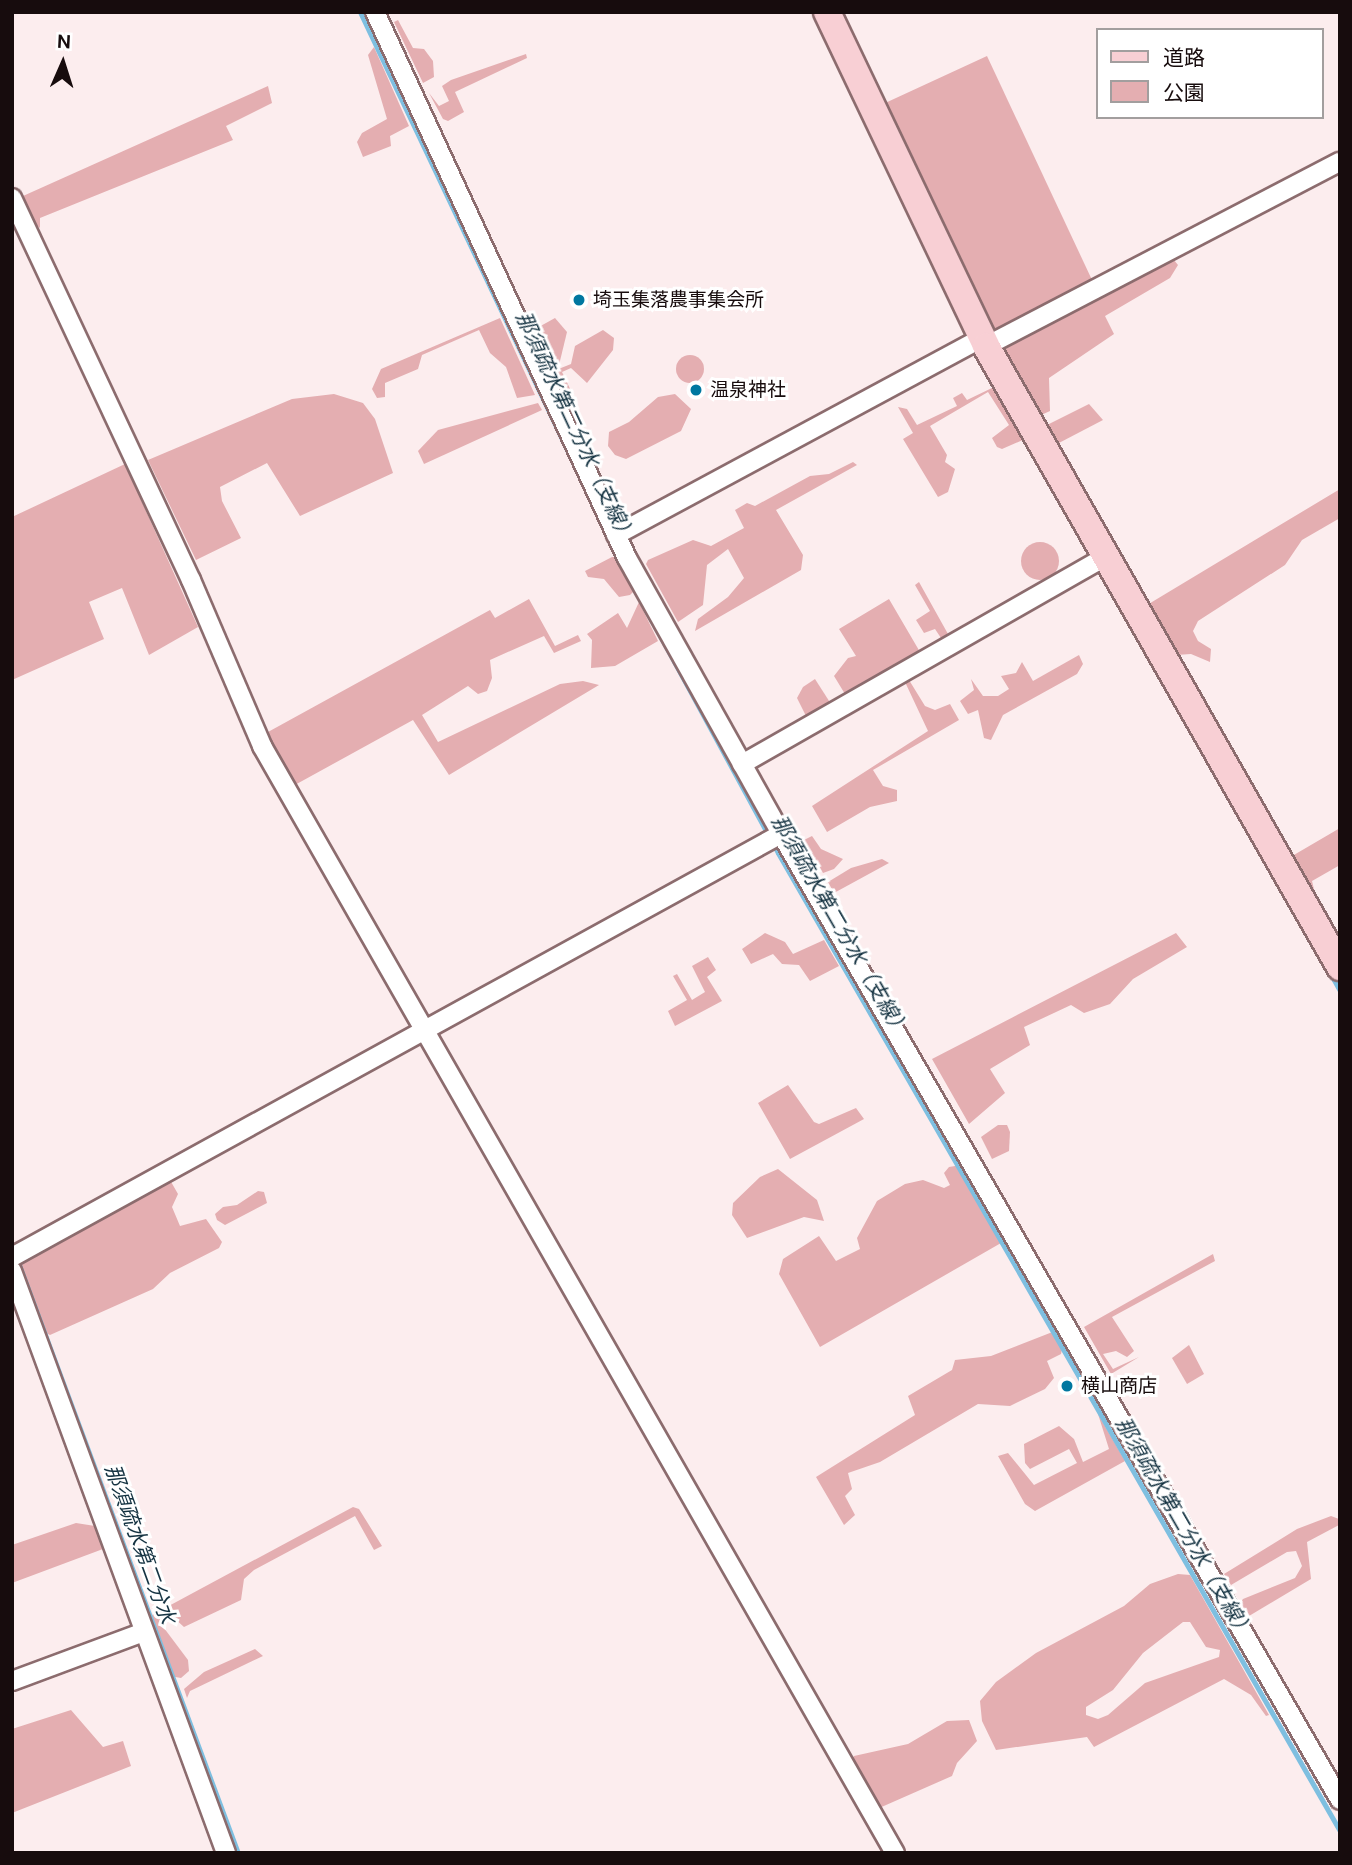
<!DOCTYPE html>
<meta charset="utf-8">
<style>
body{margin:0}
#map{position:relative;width:1352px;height:1865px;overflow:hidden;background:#fcedee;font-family:"DM Sans","Noto Sans JP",sans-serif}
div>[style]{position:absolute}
.green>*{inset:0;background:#e4aeb1}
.round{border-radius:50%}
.stream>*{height:5px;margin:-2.5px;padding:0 2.5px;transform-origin:2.5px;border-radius:2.5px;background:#7ebfe0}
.roads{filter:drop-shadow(2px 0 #8c6c6e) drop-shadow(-2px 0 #8c6c6e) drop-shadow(0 2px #8c6c6e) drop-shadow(0 -2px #8c6c6e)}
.street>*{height:18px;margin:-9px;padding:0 9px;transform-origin:9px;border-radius:9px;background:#fff}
.secondary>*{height:26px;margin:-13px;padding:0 13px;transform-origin:13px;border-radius:13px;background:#f8cfd4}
.dots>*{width:19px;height:19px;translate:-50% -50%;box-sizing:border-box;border:4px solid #fff;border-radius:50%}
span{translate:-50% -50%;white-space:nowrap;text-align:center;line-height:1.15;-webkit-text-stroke:6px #fff;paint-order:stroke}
.poi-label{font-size:19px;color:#170c0d}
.left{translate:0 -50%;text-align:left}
.water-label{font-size:21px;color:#153342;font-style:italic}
.frame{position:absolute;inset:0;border:14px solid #170c0d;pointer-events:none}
.legend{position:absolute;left:1096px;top:28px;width:228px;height:91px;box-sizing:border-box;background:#fff;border:2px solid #a29e9e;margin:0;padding:9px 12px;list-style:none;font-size:21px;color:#170c0d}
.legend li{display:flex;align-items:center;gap:14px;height:35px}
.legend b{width:35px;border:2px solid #a29e9e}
.north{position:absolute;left:28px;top:28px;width:70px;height:70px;-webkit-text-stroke:5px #fff;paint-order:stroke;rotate:3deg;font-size:19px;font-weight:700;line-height:28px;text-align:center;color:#170c0d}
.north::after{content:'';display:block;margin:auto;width:24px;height:32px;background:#170c0d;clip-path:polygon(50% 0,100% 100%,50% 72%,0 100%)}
</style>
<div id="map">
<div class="green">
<div style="clip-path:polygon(398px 20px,413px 48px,424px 49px,433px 61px,434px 77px,423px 83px,394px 22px)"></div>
<div style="clip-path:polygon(374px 47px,409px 126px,390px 136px,391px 146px,363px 157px,357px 142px,362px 133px,387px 119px,368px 55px)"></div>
<div style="clip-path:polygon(526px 54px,527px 58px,455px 92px,464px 112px,448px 121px,443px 119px,429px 93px,439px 106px,449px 101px,442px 86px,451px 80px)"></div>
<div style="clip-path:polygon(987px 56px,1092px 280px,991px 331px,883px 104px)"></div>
<div style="clip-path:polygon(268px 86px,272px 103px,226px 126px,233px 140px,40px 218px,40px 228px,35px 224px,23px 196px)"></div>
<div style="clip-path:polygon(1169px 254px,1178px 265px,1170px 278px,1105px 316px,1114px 334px,1049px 378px,1050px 411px,1039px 416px,1000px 346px)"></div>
<div style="clip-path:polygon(500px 318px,535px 395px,517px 398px,506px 367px,490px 353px,479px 330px,422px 355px,418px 369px,385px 383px,385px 397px,377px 398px,372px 389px,381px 369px)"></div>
<div style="clip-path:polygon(555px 318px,567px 332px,559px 365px,554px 366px,541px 353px,535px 337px,537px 328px)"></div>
<div style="clip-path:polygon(603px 330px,614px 338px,613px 350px,587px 383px,571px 368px,562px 372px,574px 397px,569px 399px,556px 370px,571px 364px,575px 346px)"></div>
<div class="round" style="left:676px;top:355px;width:28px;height:28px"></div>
<div style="clip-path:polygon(994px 387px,1025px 439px,1002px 449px,997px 447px,992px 438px,1009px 425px,988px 392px,930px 426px,947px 455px,945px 462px,955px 469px,948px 492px,938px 497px,903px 439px,913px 433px,898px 407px,907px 409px,917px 425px,957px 406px,953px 398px,962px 393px,967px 400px)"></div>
<div style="clip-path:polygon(334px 394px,363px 403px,375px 419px,393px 473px,300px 516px,267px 463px,220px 487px,222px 501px,241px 538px,196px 560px,148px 460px,292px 399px)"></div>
<div style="clip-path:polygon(675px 394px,691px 409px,681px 431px,626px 459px,615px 455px,608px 446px,609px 432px,629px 422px,658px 397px)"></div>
<div style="clip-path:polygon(538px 403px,542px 410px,424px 464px,418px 451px,438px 430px)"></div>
<div style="clip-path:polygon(1089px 404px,1103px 420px,1057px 444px,1047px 425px)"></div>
<div style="clip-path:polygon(853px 462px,857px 465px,776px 510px,803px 555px,801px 570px,695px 631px,698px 619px,728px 597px,744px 578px,728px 549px,707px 565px,703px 605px,678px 622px,646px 564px,648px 560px,693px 540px,711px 546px,744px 528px,735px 510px,747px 503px,755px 506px,810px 476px,829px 474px)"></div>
<div style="clip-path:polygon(125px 464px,198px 627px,149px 655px,122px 588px,89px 602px,104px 639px,12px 680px,12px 517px)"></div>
<div style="clip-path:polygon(1340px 489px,1340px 518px,1302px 540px,1285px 565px,1198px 621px,1193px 631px,1198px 641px,1211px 649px,1210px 662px,1191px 654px,1176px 655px,1147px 605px)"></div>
<div class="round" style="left:1021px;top:542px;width:38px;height:38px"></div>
<div style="clip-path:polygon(612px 557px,616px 557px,634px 591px,630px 595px,619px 597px,604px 579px,588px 577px,585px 571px)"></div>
<div style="clip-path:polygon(919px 582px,948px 634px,1037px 583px,1039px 587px,943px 641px,935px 629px,924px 633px,916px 620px,930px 611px,915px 585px)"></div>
<div style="clip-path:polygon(529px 599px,555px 646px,578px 635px,581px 641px,554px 653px,544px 636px,490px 660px,492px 678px,487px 691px,478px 694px,468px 686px,422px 715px,438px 742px,560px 684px,583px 681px,599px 685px,449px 775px,413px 720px,293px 786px,268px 732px,490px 610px,495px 618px)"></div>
<div style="clip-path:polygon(889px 599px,920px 652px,845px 694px,834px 676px,848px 658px,856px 656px,839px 629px)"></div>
<div style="clip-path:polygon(639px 602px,658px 641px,615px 666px,591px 668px,592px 640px,587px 634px,618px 613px,627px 628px)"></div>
<div style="clip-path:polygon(1079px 655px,1083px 664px,1077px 674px,1003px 715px,991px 740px,984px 738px,978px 710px,968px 714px,960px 701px,974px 690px,971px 679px,983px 696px,998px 696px,1009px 689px,1001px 676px,1016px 673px,1022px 662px,1033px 681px)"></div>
<div style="clip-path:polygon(815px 679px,831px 704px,807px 718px,797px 698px,803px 687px)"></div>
<div style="clip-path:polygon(909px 680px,925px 706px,935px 710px,950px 704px,959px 720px,873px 770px,883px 786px,897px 790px,897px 801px,870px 807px,827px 832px,812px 806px,928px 731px,905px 682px)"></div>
<div style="clip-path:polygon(1340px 828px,1340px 865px,1312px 881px,1319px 910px,1287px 859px)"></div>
<div style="clip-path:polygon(812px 836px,821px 849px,843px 859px,834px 869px,823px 873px,804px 840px)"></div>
<div style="clip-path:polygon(882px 859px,889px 863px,834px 893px,828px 882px,851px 868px)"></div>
<div style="clip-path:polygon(765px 933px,785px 942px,793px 954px,824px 940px,839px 966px,810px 981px,799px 965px,782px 964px,773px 954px,751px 964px,742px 949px)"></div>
<div style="clip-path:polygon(1176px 933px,1187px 947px,1133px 979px,1110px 1004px,1084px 1013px,1071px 1005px,1024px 1027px,1030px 1045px,990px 1069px,1005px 1093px,969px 1124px,932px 1059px)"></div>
<div style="clip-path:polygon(708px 957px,716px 970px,707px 977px,722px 1001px,675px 1026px,668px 1011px,687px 1000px,673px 976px,677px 974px,692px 1000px,705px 992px,692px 966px)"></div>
<div style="clip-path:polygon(788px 1085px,814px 1122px,819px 1124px,856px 1108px,864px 1119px,790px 1159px,758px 1103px)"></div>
<div style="clip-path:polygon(998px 1125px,1007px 1125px,1010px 1132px,1009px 1151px,992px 1159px,981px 1137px)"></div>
<div style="clip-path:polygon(961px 1165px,1001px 1243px,820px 1347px,779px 1274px,783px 1259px,819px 1236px,836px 1261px,860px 1249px,857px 1238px,877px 1201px,905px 1184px,923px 1180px,944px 1188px,950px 1185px,944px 1173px,949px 1167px)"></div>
<div style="clip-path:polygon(778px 1169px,817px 1200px,824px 1221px,804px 1217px,747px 1238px,732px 1215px,733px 1203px,760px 1177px)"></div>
<div style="clip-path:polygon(170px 1180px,178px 1194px,172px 1207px,180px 1226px,206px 1219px,222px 1242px,219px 1248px,170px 1273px,153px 1289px,50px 1335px,40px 1330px,16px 1264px)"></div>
<div style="clip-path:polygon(258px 1191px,264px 1192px,267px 1203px,225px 1225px,217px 1220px,215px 1214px,223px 1207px,237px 1205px)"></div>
<div style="clip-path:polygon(1213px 1254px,1215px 1261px,1112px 1317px,1134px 1351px,1127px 1357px,1116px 1351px,1103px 1354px,1113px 1369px,1139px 1357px,1111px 1374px,1084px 1327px)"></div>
<div style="clip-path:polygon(1055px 1331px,1063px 1345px,1061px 1354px,1047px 1361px,1054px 1378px,1045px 1389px,1010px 1406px,978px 1404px,880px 1462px,848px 1473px,852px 1489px,845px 1496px,855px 1515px,844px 1525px,816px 1477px,915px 1415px,908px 1396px,952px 1370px,955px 1360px,991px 1356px)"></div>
<div style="clip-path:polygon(1189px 1345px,1204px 1374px,1187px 1384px,1172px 1358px)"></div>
<div style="clip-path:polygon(1098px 1414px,1125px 1461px,1035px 1511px,1025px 1504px,998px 1456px,1008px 1453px,1034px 1485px,1077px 1463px,1069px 1449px,1030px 1469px,1025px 1463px,1024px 1444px,1059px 1426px,1074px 1439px,1083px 1462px,1109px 1449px)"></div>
<div style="clip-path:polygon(353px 1507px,359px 1509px,382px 1546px,374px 1550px,355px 1516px,254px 1570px,244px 1579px,241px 1600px,184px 1627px,174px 1618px,161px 1624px,188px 1660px,189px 1671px,181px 1678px,170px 1676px,152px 1615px)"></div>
<div style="clip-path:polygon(1331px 1516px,1339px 1519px,1339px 1525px,1307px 1542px,1311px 1579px,1249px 1616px,1240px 1603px,1243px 1599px,1295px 1578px,1302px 1566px,1296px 1551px,1287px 1552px,1231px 1585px,1224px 1574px,1297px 1529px)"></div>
<div style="clip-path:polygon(76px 1523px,95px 1526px,103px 1549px,12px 1583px,12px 1545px)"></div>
<div style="clip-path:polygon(evenodd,1178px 1574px,1190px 1575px,1269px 1715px,1266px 1716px,1251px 1695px,1224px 1679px,1094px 1747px,1087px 1737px,996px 1750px,982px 1721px,980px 1701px,996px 1682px,1036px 1653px,1124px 1606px,1150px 1584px,1178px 1574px,1183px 1622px,1190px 1622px,1206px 1647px,1220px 1650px,1219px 1657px,1145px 1683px,1108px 1715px,1098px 1719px,1086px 1715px,1086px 1707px,1113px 1690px,1143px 1653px,1183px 1622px)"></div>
<div style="clip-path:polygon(255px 1649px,263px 1656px,190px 1691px,187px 1698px,184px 1689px,204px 1672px)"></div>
<div style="clip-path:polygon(71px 1710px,103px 1747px,123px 1741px,131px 1766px,12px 1813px,12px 1729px)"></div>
<div style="clip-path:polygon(969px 1720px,977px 1741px,957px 1763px,952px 1776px,877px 1809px,850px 1764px,854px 1756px,908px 1744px,947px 1721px)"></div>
</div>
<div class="stream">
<div style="left:360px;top:12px;width:550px;rotate:64.69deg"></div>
<div style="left:632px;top:584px;width:306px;rotate:61.5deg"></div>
<div style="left:778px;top:853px;width:1128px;rotate:60.12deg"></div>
<div style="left:1329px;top:971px;width:23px;rotate:61deg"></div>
<div style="left:12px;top:1246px;width:648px;rotate:69.58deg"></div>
</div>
<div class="roads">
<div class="street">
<div style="left:375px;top:12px;width:601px;rotate:65.22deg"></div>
<div style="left:627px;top:558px;width:316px;rotate:60.8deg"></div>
<div style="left:781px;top:834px;width:1116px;rotate:59.94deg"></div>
<div style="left:12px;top:198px;width:422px;rotate:64.9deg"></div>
<div style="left:191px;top:580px;width:181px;rotate:66.8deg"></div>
<div style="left:262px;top:746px;width:1275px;rotate:60.24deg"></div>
<div style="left:986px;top:346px;width:399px;rotate:-27.5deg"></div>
<div style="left:616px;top:535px;width:416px;rotate:-28.3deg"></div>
<div style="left:742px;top:764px;width:421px;rotate:-29.7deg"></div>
<div style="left:12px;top:1257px;width:878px;rotate:-28.81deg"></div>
<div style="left:12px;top:1271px;width:620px;rotate:69.81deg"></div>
<div style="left:12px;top:1681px;width:141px;rotate:-20.4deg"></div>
</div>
<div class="secondary">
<div style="left:827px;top:12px;width:370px;rotate:64.5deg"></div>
<div style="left:986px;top:346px;width:715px;rotate:60.31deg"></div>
</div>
</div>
<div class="dots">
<div style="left:579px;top:300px;background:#0077a0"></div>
<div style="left:696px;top:390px;background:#0077a0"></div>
<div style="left:1067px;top:1386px;background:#0077a0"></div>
</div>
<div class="poi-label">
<span class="left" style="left:593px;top:300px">埼玉集落農事集会所</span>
<span class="left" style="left:710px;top:390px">温泉神社</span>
<span class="left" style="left:1081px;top:1386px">横山商店</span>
</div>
<div class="water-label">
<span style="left:575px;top:427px;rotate:65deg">那須疏水第二分水（支線）</span>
<span style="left:840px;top:926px;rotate:60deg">那須疏水第二分水（支線）</span>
<span style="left:1184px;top:1528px;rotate:60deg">那須疏水第二分水（支線）</span>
<span style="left:140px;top:1544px;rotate:70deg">那須疏水第二分水</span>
</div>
<div class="frame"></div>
<ul class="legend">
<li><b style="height:9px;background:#f8cfd4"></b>道路</li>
<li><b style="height:19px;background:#e4aeb1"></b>公園</li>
</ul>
<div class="north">N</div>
</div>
